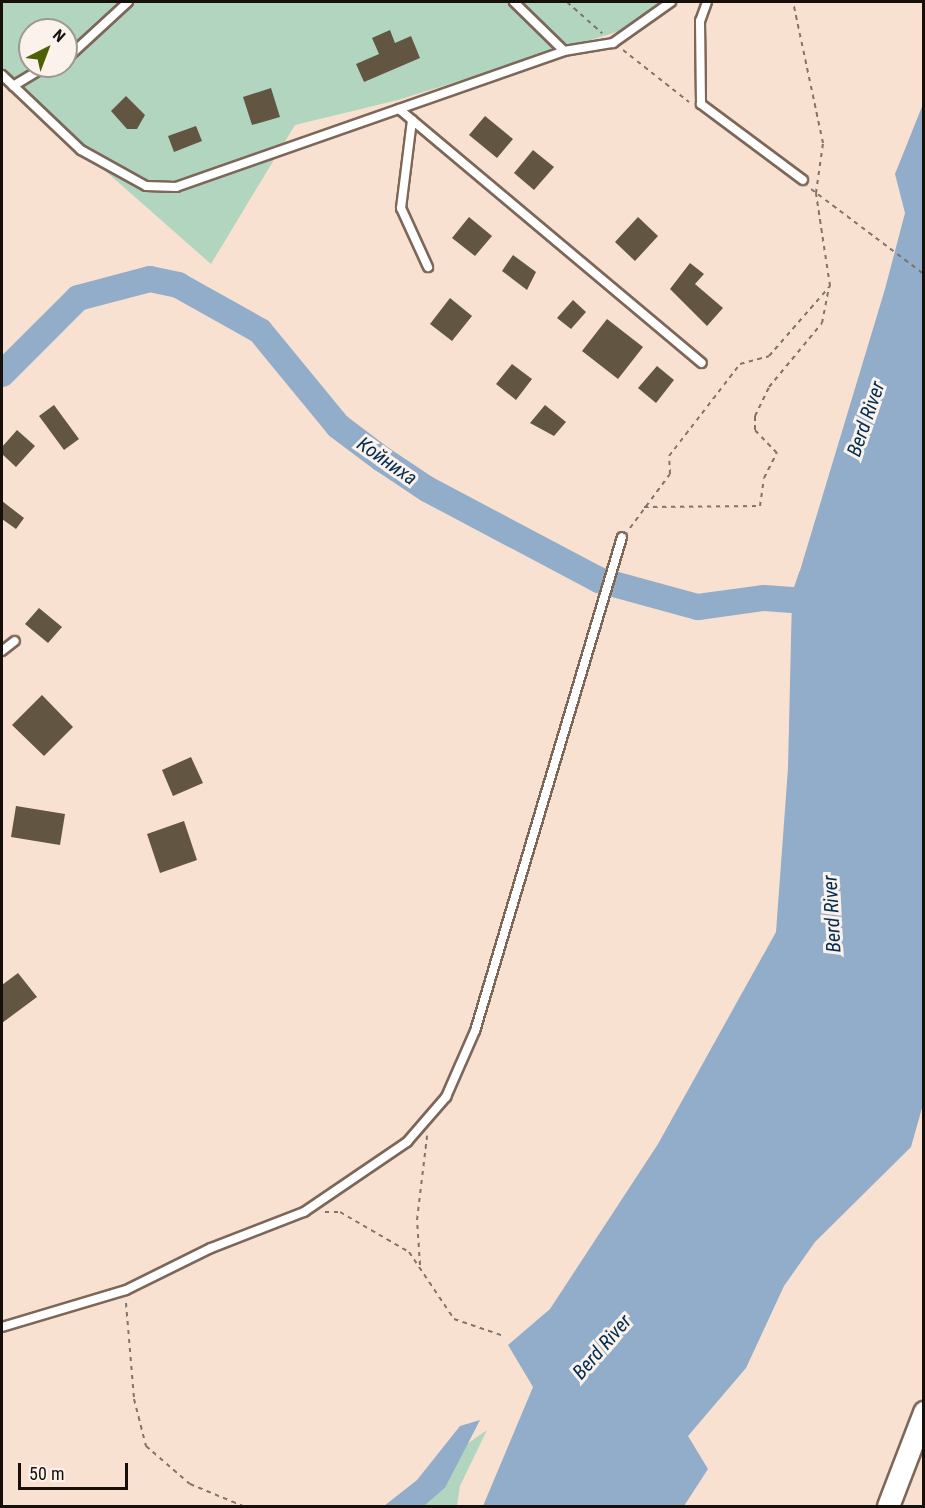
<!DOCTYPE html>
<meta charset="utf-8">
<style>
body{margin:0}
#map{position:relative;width:925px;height:1508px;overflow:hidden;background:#f9e1d1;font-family:"Roboto Condensed",sans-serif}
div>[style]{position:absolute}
.green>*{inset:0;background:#b2d5c0}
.water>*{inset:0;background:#92adc9}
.river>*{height:26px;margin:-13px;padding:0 13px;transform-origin:13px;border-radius:13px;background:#92adc9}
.building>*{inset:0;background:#625542}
.path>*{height:2px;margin-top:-1px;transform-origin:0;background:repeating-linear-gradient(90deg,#827268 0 4.5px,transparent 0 9px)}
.roads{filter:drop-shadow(2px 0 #7c6759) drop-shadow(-2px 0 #7c6759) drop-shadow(0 2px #7c6759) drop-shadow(0 -2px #7c6759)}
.service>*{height:8px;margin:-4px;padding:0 4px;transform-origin:4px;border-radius:4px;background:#fff}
.tertiary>*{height:21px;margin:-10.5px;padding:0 10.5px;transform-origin:10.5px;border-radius:10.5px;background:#fff}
span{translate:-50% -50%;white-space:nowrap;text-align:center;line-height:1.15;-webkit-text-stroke:6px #fbf2eb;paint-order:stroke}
.water-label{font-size:20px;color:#012d52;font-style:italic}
.frame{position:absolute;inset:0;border:3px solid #170f0a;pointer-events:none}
.north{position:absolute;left:18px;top:18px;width:60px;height:60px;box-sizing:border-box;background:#fbf2eb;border:2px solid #a09791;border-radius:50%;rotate:42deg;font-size:16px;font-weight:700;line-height:24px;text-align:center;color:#170f0a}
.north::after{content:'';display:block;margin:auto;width:21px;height:27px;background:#4d6006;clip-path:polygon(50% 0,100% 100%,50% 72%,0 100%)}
.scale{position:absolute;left:18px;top:1463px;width:110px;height:27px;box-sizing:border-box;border:3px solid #170f0a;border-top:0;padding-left:8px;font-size:18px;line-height:21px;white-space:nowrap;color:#170f0a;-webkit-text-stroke:4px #fbf2eb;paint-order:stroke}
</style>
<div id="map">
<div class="green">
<div style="clip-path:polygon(evenodd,2px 2px,666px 2px,642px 24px,398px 100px,295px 125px,211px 264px,2px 80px,2px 2px,30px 30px,66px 30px,66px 66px,30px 66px,30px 30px)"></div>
<div style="clip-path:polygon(487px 1430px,460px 1486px,457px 1506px,424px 1506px,445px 1488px,467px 1444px)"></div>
</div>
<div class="water">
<div style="clip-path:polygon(923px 104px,924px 1101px,911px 1147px,815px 1242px,784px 1286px,746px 1368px,688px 1436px,708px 1469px,684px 1506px,483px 1506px,533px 1387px,508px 1345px,550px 1309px,658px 1144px,776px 932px,788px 768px,792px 597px,885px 289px,905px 213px,895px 174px)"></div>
<div style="clip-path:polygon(480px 1420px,445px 1488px,424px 1506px,384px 1506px,417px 1480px,460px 1426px)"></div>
</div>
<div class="river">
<div style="left:2px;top:374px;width:107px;rotate:-45deg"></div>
<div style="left:78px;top:298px;width:74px;rotate:-14.8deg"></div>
<div style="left:150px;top:279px;width:29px;rotate:12deg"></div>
<div style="left:178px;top:285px;width:94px;rotate:29.3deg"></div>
<div style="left:260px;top:331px;width:123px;rotate:50.6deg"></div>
<div style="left:338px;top:426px;width:55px;rotate:36.9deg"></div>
<div style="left:382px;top:459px;width:54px;rotate:33.7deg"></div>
<div style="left:427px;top:489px;width:195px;rotate:27.9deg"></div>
<div style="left:599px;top:580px;width:103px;rotate:15.3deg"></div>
<div style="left:698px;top:607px;width:67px;rotate:-7.8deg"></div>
<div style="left:764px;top:598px;width:39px;rotate:4deg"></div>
<div style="left:803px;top:601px;width:24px;rotate:-71deg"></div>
</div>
<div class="building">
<div style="clip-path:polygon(390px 30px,395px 43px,411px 36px,420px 58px,364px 82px,356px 64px,379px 54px,372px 38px)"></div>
<div style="clip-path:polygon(271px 88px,280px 117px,252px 125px,243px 97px)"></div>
<div style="clip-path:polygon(126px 96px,145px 115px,137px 129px,127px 129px,111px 111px)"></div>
<div style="clip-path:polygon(485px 116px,513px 139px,497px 158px,469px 135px)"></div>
<div style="clip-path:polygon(196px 126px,202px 141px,174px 152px,168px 136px)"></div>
<div style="clip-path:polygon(533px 150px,554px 167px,534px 190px,514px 173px)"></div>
<div style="clip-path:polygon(469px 217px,492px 236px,475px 256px,452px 238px)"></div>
<div style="clip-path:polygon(638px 217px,658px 236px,635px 261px,615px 242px)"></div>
<div style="clip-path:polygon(513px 255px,536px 272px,527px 290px,502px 271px)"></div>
<div style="clip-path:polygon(690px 263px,704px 274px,695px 284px,723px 308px,707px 326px,670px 289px)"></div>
<div style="clip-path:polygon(450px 298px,472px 316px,452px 341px,430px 324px)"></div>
<div style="clip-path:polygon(573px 300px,586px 312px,571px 329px,557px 318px)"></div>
<div style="clip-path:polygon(607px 319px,643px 347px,618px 379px,582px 351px)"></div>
<div style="clip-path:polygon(512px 364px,532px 379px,516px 400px,496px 384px)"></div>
<div style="clip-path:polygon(657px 366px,674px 380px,656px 403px,638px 388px)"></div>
<div style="clip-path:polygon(54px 405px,79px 439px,64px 450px,39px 416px)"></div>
<div style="clip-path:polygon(545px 405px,566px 422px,554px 436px,530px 423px)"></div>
<div style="clip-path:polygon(17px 430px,35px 446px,16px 467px,2px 454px,2px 447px)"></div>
<div style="clip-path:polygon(2px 501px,24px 518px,16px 529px,2px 519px)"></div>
<div style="clip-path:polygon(39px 608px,62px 627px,48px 643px,25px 624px)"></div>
<div style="clip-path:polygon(42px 695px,73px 727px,44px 756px,12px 725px)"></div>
<div style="clip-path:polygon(191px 757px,203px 783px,173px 796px,162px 770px)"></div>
<div style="clip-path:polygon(16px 806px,65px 814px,60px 845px,11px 837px)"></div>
<div style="clip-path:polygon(184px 821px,197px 860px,160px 873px,147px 834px)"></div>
<div style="clip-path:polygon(18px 973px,37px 997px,2px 1023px,2px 985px)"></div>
</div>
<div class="path">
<div style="left:567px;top:2px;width:47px;rotate:41.5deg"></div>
<div style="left:623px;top:50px;width:84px;rotate:38.2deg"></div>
<div style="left:811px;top:189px;width:141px;rotate:37deg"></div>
<div style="left:644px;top:507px;width:116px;rotate:-0.5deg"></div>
<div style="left:760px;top:506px;width:28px;rotate:-82deg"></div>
<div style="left:764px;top:478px;width:28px;rotate:-63deg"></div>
<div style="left:777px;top:453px;width:32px;rotate:-134deg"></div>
<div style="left:755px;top:430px;width:14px;rotate:-90deg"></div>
<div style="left:755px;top:416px;width:32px;rotate:-64deg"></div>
<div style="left:769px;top:387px;width:83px;rotate:-50.4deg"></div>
<div style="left:822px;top:323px;width:36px;rotate:-79deg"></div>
<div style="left:630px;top:528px;width:67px;rotate:-53.5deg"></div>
<div style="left:670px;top:474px;width:18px;rotate:-93deg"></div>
<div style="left:669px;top:456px;width:116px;rotate:-52.3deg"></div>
<div style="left:740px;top:364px;width:30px;rotate:-15deg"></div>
<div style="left:769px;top:356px;width:93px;rotate:-48.9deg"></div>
<div style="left:830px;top:286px;width:94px;rotate:-98.6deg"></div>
<div style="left:816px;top:193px;width:50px;rotate:-82deg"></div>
<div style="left:823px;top:143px;width:144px;rotate:-102deg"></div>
<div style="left:325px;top:1212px;width:15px"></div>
<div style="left:340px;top:1212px;width:80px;rotate:30.1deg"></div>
<div style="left:409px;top:1252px;width:81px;rotate:56.1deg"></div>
<div style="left:454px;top:1319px;width:53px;rotate:18.8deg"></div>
<div style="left:420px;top:1265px;width:45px;rotate:-93.8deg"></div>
<div style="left:417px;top:1220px;width:85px;rotate:-83.2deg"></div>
<div style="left:126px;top:1303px;width:96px;rotate:85.2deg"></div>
<div style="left:134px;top:1399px;width:49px;rotate:75.7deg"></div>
<div style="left:146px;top:1446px;width:58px;rotate:40.8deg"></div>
<div style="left:190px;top:1484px;width:57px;rotate:22.5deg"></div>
</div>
<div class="roads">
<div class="service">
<div style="left:514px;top:2px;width:70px;rotate:44.4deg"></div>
<div style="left:707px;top:2px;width:20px;rotate:110deg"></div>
<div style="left:700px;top:21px;width:83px;rotate:89.3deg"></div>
<div style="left:701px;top:104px;width:127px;rotate:36.7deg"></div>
<div style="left:66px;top:59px;width:84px;rotate:-42.6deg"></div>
<div style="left:2px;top:75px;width:109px;rotate:43.5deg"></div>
<div style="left:81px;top:150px;width:74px;rotate:29deg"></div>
<div style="left:146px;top:186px;width:30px;rotate:2deg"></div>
<div style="left:176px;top:187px;width:411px;rotate:-19.3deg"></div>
<div style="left:564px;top:51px;width:50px;rotate:-9.3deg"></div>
<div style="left:613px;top:43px;width:71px;rotate:-35.3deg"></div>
<div style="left:13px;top:86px;width:39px;rotate:-31deg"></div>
<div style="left:399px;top:109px;width:395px;rotate:40deg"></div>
<div style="left:412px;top:120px;width:89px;rotate:97.1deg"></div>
<div style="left:401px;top:208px;width:65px;rotate:65.4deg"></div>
<div style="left:2px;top:651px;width:16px;rotate:-38deg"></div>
<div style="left:2px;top:1327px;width:129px;rotate:-16.6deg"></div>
<div style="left:126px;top:1290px;width:95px;rotate:-26.3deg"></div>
<div style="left:211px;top:1248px;width:100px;rotate:-21.2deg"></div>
<div style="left:304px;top:1212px;width:125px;rotate:-34.2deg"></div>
<div style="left:407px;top:1142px;width:60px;rotate:-49.1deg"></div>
<div style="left:446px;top:1097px;width:72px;rotate:-66.3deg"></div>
<div style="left:475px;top:1031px;width:515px;rotate:-73.43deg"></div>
</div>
<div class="tertiary">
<div style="left:888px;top:1506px;width:101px;rotate:-69deg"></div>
</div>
</div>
<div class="water-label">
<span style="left:866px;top:419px;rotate:-71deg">Berd River</span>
<span style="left:387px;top:461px;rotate:35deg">Койниха</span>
<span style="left:832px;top:914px;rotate:-93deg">Berd River</span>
<span style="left:602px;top:1347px;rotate:-49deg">Berd River</span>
</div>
<div class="frame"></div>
<div class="north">N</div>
<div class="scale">50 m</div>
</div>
